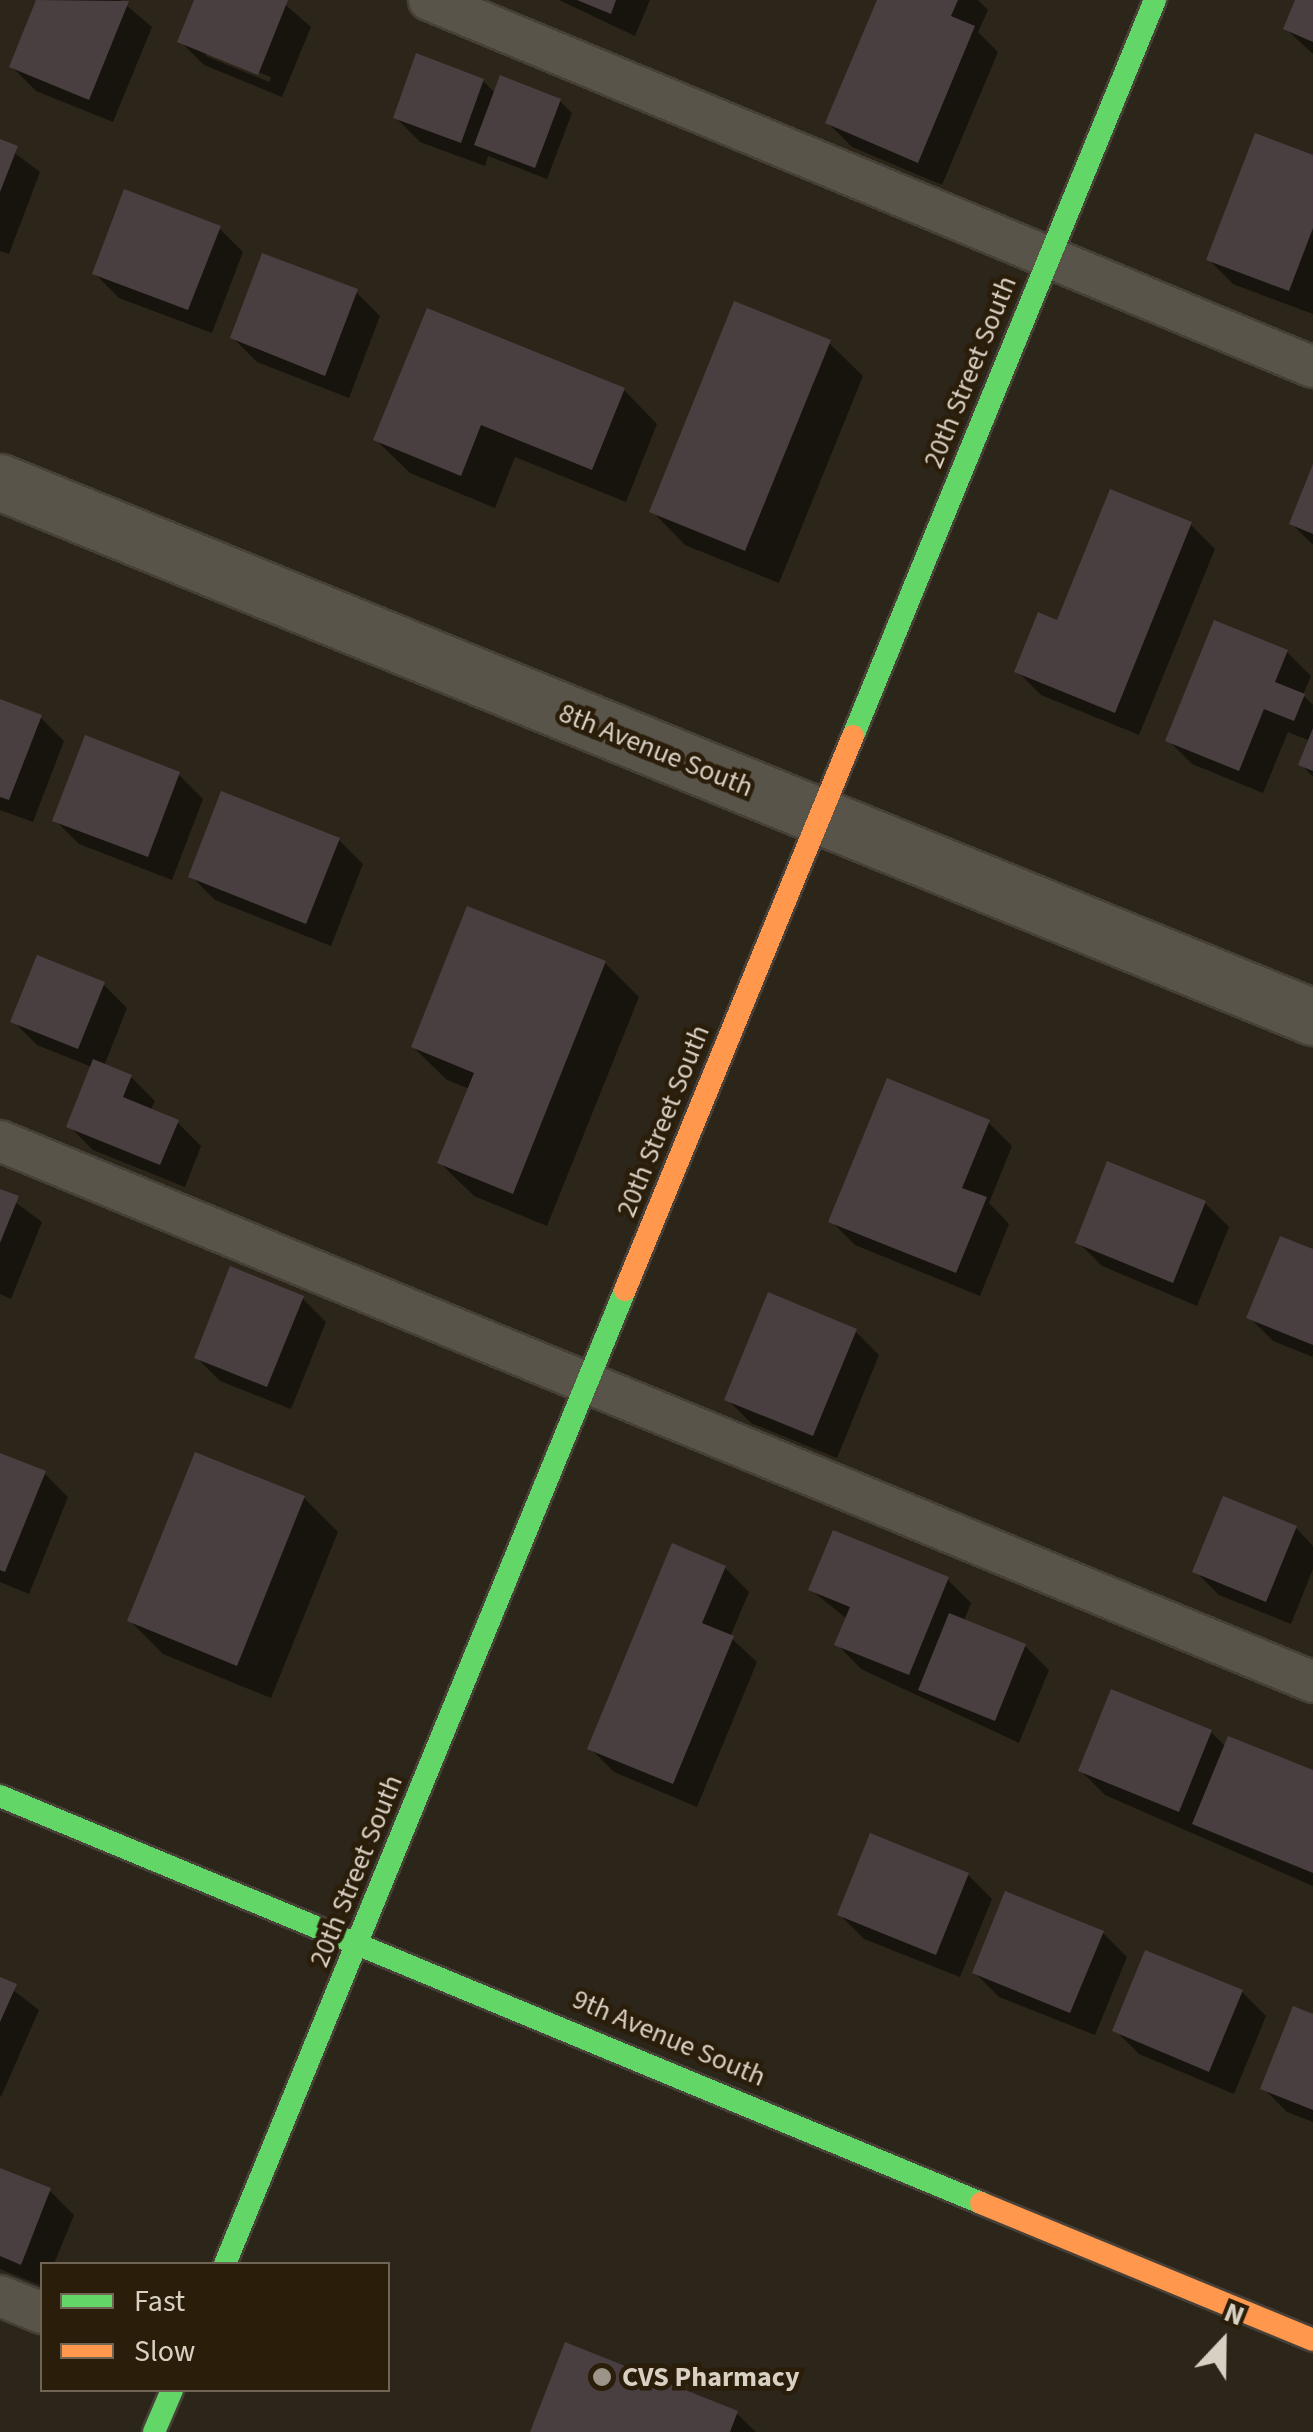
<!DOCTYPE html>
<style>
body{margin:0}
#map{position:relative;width:1313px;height:2432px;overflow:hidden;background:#2c251a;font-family:"Source Sans 3",sans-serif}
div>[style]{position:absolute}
.shadow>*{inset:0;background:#0007}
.building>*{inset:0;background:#493f41}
.roads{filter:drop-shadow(2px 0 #474038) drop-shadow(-2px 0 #474038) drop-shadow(0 2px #474038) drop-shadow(0 -2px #474038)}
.lane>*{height:40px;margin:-20px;padding:0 20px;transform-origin:20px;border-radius:20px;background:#59544a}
.street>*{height:55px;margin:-27.5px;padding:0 27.5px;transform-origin:27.5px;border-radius:27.5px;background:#59544a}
.fast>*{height:22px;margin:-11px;padding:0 11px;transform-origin:11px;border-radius:11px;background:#63d668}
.slow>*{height:22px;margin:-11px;padding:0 11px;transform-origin:11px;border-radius:11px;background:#ff974d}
.dots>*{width:28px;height:28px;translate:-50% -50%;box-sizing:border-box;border:5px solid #2a1d09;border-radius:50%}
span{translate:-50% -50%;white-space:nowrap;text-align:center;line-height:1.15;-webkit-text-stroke:9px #2a1d09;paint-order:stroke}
.street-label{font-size:28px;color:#d9d0c4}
.poi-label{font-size:28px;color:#d9d0c4;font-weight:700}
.left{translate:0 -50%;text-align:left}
.legend{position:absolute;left:40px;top:2262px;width:350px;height:130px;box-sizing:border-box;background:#2a1d09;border:2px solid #706554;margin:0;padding:12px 18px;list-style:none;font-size:30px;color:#d9d0c4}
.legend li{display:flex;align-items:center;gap:20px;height:50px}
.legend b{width:50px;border:2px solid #706554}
.north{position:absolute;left:1173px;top:2292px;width:100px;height:100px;-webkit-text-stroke:8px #2a1d09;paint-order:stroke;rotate:22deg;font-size:28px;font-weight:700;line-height:40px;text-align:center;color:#d9d0c4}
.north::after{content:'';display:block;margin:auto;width:35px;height:45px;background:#d9d0c4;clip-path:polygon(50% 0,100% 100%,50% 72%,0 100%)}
</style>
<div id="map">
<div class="shadow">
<div style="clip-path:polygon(39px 0,120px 0,152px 27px,113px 122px,36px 91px,12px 67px)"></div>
<div style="clip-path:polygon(evenodd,197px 0,280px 0,311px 27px,282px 97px,204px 65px,180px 41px,197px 0,206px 51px,271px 77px,269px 82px,206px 56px,206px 51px)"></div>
<div style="clip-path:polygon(559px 0,650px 0,635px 36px)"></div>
<div style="clip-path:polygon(879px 0,978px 0,988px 10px,978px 32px,998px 52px,942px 185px,852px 147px,828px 123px)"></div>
<div style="clip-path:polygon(1297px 0,1313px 0,1313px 54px,1286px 29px)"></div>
<div style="clip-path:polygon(483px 81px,496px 94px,560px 101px,572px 113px,547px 179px,488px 156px,485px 166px,420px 142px,396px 118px)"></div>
<div style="clip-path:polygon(0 142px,40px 172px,9px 254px,0 251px)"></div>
<div style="clip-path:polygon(1313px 157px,1313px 314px,1233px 284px,1209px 260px)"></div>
<div style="clip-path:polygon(219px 228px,243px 252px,212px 333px,119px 298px,95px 274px)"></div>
<div style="clip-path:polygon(356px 292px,380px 316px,349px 398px,257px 362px,233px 338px)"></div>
<div style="clip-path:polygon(829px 343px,863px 376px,779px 583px,685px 545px,652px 511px)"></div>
<div style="clip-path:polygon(624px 390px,657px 424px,626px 502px,515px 457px,495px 508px,410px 473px,376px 440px)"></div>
<div style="clip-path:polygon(1313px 471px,1313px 545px,1292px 524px)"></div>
<div style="clip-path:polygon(1191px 525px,1215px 549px,1139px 735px,1041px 695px,1017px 671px,1059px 623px)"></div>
<div style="clip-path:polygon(1287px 652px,1311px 676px,1303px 695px,1313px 705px,1313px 777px,1301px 764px,1310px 741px,1288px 732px,1263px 793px,1192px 764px,1168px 740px)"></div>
<div style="clip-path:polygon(0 702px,40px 717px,64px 741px,33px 822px,0 810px)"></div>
<div style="clip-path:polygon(179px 775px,203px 799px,172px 880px,79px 844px,55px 820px)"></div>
<div style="clip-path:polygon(339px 840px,363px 864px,331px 946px,215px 900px,191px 876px)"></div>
<div style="clip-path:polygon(468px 909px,605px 963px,639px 997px,547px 1226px,474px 1196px,440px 1163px,470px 1089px,447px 1080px,413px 1047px)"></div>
<div style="clip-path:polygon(103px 984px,127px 1008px,104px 1066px,131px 1077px,155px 1101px,151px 1109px,177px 1122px,201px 1146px,185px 1187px,93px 1150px,69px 1126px,92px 1067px,37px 1045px,13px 1021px)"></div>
<div style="clip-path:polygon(988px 1122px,1012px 1146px,989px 1203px,1009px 1224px,980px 1296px,855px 1245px,831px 1221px)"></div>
<div style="clip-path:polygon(0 1191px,42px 1222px,11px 1299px,0 1294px)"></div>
<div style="clip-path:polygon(1205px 1203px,1229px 1227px,1197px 1306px,1102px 1266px,1078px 1242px)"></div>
<div style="clip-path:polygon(1313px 1252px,1313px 1357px,1273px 1341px,1249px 1317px)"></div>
<div style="clip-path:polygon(302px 1298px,326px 1322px,291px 1409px,220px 1381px,196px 1357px)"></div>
<div style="clip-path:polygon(855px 1331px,879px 1355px,837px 1458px,751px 1423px,727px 1399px)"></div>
<div style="clip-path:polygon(0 1455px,44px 1473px,68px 1497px,29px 1594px,0 1582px)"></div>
<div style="clip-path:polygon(304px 1498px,338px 1532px,271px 1698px,163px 1654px,130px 1621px)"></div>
<div style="clip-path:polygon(1296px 1528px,1313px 1546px,1313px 1569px,1291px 1624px,1219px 1595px,1195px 1571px)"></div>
<div style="clip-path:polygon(725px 1568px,749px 1592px,730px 1637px,757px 1662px,697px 1807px,614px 1772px,590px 1748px)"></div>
<div style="clip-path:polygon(947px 1579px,971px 1603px,964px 1621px,1025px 1646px,1049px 1670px,1019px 1743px,861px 1669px,837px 1644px,847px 1619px,811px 1590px)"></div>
<div style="clip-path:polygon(1211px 1732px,1226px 1747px,1313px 1773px,1313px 1886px,1105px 1795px,1081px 1771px)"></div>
<div style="clip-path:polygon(968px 1875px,992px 1899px,960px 1977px,864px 1939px,840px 1915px)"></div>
<div style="clip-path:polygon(1103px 1933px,1127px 1957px,1095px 2035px,999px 1997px,975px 1973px)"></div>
<div style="clip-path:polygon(0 1980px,39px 2010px,1px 2097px,0 2096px)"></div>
<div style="clip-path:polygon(1242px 1992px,1266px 2016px,1234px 2094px,1139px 2054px,1115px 2030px)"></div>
<div style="clip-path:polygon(1313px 2017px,1313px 2122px,1287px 2112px,1263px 2088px)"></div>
<div style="clip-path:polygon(0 2170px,50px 2191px,74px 2215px,54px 2264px,42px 2264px,42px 2286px,0 2269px)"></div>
<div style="clip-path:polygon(736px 2413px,756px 2432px,532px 2432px)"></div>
</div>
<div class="building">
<div style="clip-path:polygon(36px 0,129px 1px,89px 100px,9px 67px)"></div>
<div style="clip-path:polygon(194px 0,288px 0,258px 75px,177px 42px)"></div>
<div style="clip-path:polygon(577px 0,616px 0,611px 14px)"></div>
<div style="clip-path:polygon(877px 0,958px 0,951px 16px,975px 26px,918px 163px,825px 123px)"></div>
<div style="clip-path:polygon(1295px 0,1313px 0,1313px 42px,1283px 29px)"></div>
<div style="clip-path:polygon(416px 53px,484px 79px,461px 143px,393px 118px)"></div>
<div style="clip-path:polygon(500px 75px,561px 99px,535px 168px,474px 145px)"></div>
<div style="clip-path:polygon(1255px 133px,1313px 155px,1313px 228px,1289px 291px,1206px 260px)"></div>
<div style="clip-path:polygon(0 139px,18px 146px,0 192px)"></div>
<div style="clip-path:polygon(124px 189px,221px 226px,188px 310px,92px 274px)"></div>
<div style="clip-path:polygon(262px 253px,358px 289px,325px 376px,230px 338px)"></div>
<div style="clip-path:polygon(734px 301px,831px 340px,745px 551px,649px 512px)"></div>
<div style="clip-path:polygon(427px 308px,625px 388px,592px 470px,481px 425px,461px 476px,373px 440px)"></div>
<div style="clip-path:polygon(1313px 464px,1313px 534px,1289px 524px)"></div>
<div style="clip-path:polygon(1110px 489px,1192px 522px,1115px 713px,1014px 672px,1038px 612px,1057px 620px)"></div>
<div style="clip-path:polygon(1214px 620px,1288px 650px,1275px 682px,1305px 694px,1294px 721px,1264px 709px,1239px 771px,1165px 741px)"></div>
<div style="clip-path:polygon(0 699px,42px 715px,9px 800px,0 797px)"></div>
<div style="clip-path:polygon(1313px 728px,1313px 771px,1298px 765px)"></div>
<div style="clip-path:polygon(85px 735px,180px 772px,148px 857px,52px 821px)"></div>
<div style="clip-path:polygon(221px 791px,340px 838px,306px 924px,188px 877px)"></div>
<div style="clip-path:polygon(467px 906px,606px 961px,513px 1194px,437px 1163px,474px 1073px,411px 1047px)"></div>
<div style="clip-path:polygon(37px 955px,105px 982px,78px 1049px,10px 1022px)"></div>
<div style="clip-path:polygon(93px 1059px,132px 1075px,123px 1097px,179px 1120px,160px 1165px,66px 1127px)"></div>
<div style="clip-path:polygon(887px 1078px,990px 1120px,962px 1188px,987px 1197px,956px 1273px,828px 1222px)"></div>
<div style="clip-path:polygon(1107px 1161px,1206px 1201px,1173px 1283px,1075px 1243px)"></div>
<div style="clip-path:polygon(0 1189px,19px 1196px,0 1243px)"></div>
<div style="clip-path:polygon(1280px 1236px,1313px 1249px,1313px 1345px,1246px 1318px)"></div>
<div style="clip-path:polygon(230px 1266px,304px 1296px,267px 1387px,194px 1358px)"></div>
<div style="clip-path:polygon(768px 1292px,857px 1329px,813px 1436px,724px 1400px)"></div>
<div style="clip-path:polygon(195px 1452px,305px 1496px,237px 1666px,127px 1621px)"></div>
<div style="clip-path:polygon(0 1453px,46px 1471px,5px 1572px,0 1570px)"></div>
<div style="clip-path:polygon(1223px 1496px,1297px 1526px,1266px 1602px,1192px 1572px)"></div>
<div style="clip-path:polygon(833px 1530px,949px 1577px,909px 1675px,834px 1645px,850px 1607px,808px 1590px)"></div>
<div style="clip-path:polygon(672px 1543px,726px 1566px,702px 1623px,734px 1636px,673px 1784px,587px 1749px)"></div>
<div style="clip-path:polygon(949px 1613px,1026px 1644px,995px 1721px,918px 1690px)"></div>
<div style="clip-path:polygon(1111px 1689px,1212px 1730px,1179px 1812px,1078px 1771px)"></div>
<div style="clip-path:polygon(1228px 1736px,1313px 1770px,1313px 1873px,1192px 1824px)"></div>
<div style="clip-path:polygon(870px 1833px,969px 1873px,936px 1955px,837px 1915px)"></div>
<div style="clip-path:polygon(1005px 1891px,1104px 1931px,1070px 2013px,972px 1973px)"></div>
<div style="clip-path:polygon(1145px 1950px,1243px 1990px,1209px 2072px,1112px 2031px)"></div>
<div style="clip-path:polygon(0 1977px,17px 1984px,0 2022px)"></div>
<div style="clip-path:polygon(1293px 2006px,1313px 2014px,1313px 2110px,1260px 2089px)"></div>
<div style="clip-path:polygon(0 2168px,51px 2188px,21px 2265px,0 2256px)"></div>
<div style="clip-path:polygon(565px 2342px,738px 2411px,730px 2432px,530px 2432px)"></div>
</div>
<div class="roads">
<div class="lane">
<div style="left:429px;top:0;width:957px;rotate:22.55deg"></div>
<div style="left:0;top:1141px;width:1420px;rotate:22.39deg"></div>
<div style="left:0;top:2296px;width:45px;rotate:22deg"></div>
</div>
<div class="street">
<div style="left:0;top:482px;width:1418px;rotate:22.17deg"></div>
</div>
<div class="fast">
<div style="left:853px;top:736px;width:796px;rotate:-67.69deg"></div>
<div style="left:0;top:1796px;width:1062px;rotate:22.53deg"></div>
<div style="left:225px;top:2264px;width:1053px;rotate:-67.67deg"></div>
<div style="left:154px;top:2432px;width:46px;rotate:-66.8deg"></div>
</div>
<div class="slow">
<div style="left:625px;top:1290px;width:599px;rotate:-67.63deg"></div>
<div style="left:981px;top:2203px;width:359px;rotate:22.4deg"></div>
</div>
</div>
<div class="dots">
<div style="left:602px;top:2377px;background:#9c9488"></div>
</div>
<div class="street-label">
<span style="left:970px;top:372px;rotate:-68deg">20th Street South</span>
<span style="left:656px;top:750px;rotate:22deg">8th Avenue South</span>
<span style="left:663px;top:1121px;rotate:-68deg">20th Street South</span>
<span style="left:356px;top:1871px;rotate:-68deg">20th Street South</span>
<span style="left:669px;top:2038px;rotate:23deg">9th Avenue South</span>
</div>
<div class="poi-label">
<span class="left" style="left:622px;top:2377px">CVS Pharmacy</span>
</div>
<ul class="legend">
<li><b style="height:12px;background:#63d668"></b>Fast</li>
<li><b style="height:12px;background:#ff974d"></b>Slow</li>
</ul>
<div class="north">N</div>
</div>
